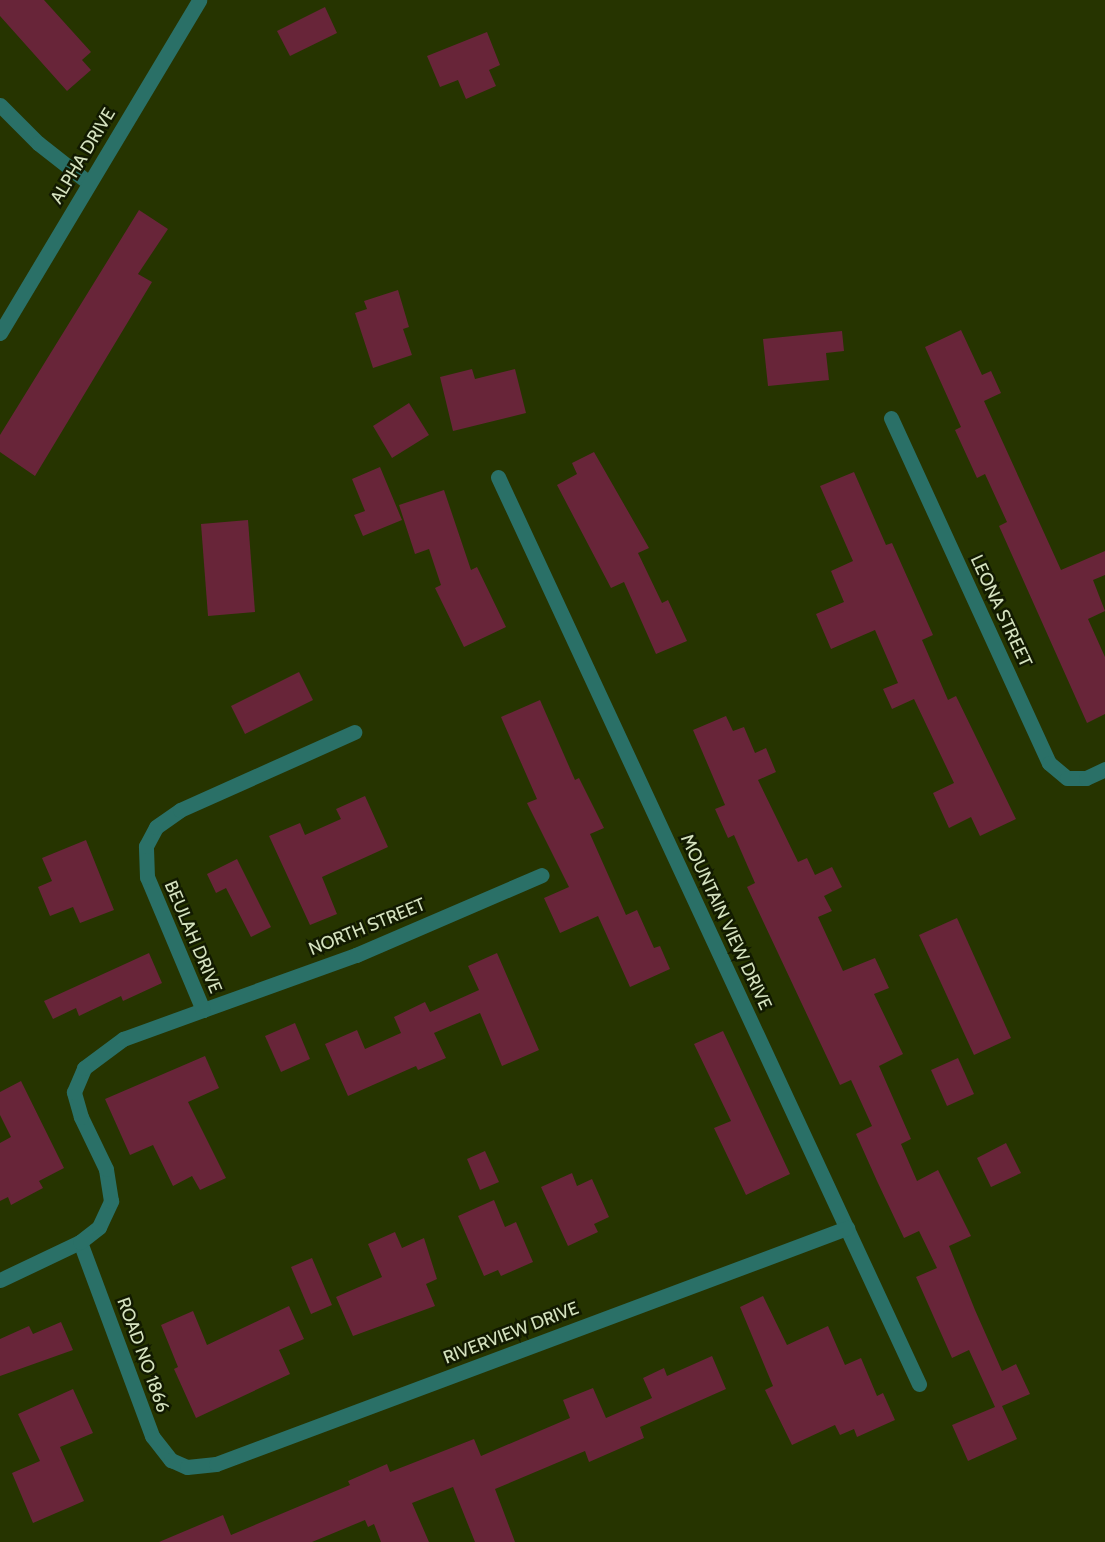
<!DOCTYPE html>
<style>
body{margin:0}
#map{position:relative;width:1105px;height:1542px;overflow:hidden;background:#263400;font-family:Cabin,sans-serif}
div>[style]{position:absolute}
.building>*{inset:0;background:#682539}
.minor>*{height:15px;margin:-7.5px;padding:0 7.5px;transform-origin:7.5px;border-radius:7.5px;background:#2a7067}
span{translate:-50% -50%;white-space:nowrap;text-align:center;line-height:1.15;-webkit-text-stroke:5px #121a01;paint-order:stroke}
.street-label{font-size:18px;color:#d5e2bf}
</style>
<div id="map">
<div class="building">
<div style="clip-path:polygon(0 0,44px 0,91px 52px,82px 60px,91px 70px,67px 91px,0 16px)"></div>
<div style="clip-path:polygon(325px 7px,337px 33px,290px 56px,277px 31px)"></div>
<div style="clip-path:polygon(487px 32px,500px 65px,489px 70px,496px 86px,466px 99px,458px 80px,440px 87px,427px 56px)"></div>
<div style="clip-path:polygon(139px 210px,168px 229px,138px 274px,152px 282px,35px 476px,0 452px,0 435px)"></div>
<div style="clip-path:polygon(398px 290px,409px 327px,403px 329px,412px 355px,373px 368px,355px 313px,367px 309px,364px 301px)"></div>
<div style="clip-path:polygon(961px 330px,982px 375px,991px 371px,1001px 393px,984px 401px,1061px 570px,1105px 551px,1105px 575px,1093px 580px,1105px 611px,1088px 619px,1105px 657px,1105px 714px,1087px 723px,999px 526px,1007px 522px,985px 474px,977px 478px,955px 430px,961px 427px,925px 347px)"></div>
<div style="clip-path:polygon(842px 331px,844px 351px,826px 353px,829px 380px,768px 386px,763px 339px)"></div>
<div style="clip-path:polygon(472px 369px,475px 379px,515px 369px,526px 413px,453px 431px,440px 377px)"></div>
<div style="clip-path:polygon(409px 403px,429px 435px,392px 458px,373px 426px)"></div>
<div style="clip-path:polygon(594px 452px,649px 548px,638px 553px,662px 603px,668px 600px,687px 641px,656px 654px,624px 582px,611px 588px,557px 485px,577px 474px,572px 463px)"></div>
<div style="clip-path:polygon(380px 467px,402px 520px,363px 536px,354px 515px,365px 511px,352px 479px)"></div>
<div style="clip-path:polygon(854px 472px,886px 545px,892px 543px,933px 635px,922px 640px,948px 700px,956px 696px,1016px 819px,980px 836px,971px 817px,949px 828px,933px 793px,954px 783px,914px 699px,892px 709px,883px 689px,898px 683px,875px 630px,831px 649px,816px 614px,844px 602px,831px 571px,853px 561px,820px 486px)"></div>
<div style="clip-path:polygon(444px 490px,471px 570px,477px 567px,506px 627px,464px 647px,435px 588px,441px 585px,429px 549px,415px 554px,399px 505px)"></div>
<div style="clip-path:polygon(248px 520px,255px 612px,208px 616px,201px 524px)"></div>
<div style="clip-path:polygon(299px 672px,313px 700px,245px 734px,231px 706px)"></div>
<div style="clip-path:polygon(540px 700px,575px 780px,579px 778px,604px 828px,590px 834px,626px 915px,637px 910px,654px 948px,660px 946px,670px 969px,630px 987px,598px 916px,560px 933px,544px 898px,569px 887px,527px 803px,537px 799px,501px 717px)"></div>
<div style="clip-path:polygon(726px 716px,733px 731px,744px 727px,755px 753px,766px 748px,776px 772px,758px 780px,798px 862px,807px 858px,815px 875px,832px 867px,842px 887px,824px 896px,832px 911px,818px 917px,843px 971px,875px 958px,889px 988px,874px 994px,903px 1054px,879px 1066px,911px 1139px,901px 1144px,917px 1181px,938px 1170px,971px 1236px,949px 1246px,975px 1310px,1002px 1371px,1016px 1364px,1030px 1394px,1002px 1406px,1017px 1439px,968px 1461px,952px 1425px,995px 1407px,969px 1350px,952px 1358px,916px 1277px,937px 1268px,919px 1231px,904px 1238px,877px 1181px,856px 1134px,872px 1126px,851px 1080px,840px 1085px,747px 887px,755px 883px,734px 835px,728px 838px,715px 809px,725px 805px,693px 730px)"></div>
<div style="clip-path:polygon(365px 796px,388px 847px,322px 877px,337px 914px,310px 925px,269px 836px,300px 823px,305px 835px,341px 819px,336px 809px)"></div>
<div style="clip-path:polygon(86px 840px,114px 910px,80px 923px,73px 907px,50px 916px,38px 887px,52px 881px,42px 858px)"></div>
<div style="clip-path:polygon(237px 859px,271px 927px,251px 937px,226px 888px,216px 893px,207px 874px)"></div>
<div style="clip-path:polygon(957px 918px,1011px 1038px,974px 1055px,919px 935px)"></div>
<div style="clip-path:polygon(149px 953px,162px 983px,123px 1001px,121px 996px,79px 1016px,76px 1008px,53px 1019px,44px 1001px)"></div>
<div style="clip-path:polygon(497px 953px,539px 1050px,502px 1066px,480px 1013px,434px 1033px,446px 1058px,418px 1070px,416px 1066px,348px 1096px,325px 1044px,357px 1030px,365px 1049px,401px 1033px,394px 1017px,425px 1002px,430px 1012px,479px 990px,468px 966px)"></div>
<div style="clip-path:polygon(295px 1023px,310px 1059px,281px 1072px,265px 1036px)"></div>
<div style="clip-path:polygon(723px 1031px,790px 1174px,746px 1195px,714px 1128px,731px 1121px,694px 1044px)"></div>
<div style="clip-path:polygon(205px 1056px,219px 1088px,188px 1102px,226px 1178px,200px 1190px,192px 1176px,173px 1186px,153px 1145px,130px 1155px,105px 1099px)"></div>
<div style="clip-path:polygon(958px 1058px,974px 1094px,947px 1106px,931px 1070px)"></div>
<div style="clip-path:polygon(21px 1081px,64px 1168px,39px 1181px,43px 1188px,11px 1205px,8px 1197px,0 1201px,0 1143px,11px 1137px,0 1115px,0 1092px)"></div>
<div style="clip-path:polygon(1006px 1143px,1021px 1173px,991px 1187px,977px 1158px)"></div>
<div style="clip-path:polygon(485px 1151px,499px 1182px,480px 1190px,467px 1159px)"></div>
<div style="clip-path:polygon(572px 1173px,577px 1186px,592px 1179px,609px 1217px,594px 1224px,598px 1232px,568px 1246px,541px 1187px)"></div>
<div style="clip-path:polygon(494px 1200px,505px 1227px,516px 1222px,533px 1262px,501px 1276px,498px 1270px,484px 1276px,458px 1216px)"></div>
<div style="clip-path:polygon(395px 1232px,402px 1248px,424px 1238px,437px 1279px,426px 1284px,435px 1306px,353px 1336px,336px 1297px,382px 1277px,368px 1244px)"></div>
<div style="clip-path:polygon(312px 1258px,332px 1305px,311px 1314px,291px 1267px)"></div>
<div style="clip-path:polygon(763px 1296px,787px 1345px,828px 1326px,845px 1365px,861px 1358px,877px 1396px,883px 1393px,895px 1420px,857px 1437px,854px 1429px,840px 1435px,835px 1425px,792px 1445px,765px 1390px,773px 1386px,740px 1307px)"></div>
<div style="clip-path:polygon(289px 1306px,304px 1339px,279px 1350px,290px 1374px,196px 1418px,174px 1369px,178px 1367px,161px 1325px,193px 1311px,207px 1345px)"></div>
<div style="clip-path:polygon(61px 1322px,73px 1350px,0 1376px,0 1339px,29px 1326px,33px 1334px)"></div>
<div style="clip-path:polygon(712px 1356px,726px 1389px,640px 1427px,644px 1438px,589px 1462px,585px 1451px,495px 1489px,515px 1542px,475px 1542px,453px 1487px,412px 1503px,429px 1542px,381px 1542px,374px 1524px,368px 1527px,365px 1520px,312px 1542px,159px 1542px,223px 1515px,231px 1535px,350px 1485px,348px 1481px,387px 1464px,390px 1472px,474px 1439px,481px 1456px,570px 1418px,563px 1400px,593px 1388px,606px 1418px,652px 1398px,643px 1378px,664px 1368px,667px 1376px)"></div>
<div style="clip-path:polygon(73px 1389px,93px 1433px,60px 1447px,84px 1501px,33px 1523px,12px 1473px,40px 1461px,18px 1414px)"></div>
</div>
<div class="minor">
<div style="left:0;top:105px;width:54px;rotate:45deg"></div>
<div style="left:38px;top:143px;width:65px;rotate:38.1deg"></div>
<div style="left:0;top:333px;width:388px;rotate:-59.1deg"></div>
<div style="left:891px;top:418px;width:379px;rotate:65.4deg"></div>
<div style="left:1049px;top:763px;width:23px;rotate:40deg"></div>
<div style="left:1067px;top:778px;width:19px"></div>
<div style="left:1086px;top:778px;width:21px;rotate:-25deg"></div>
<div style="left:498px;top:477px;width:1000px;rotate:65.1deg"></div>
<div style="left:203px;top:1010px;width:163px;rotate:-19.8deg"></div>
<div style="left:356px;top:955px;width:202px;rotate:-23.3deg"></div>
<div style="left:80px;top:1242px;width:207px;rotate:69.6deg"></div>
<div style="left:152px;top:1436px;width:31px;rotate:52deg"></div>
<div style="left:171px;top:1460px;width:17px;rotate:24deg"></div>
<div style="left:187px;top:1467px;width:29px;rotate:-6deg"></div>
<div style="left:216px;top:1464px;width:674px;rotate:-20.51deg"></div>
<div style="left:0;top:1280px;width:89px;rotate:-25.4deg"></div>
<div style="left:80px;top:1242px;width:24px;rotate:-38deg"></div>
<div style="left:99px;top:1227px;width:29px;rotate:-65deg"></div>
<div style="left:111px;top:1201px;width:32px;rotate:-99deg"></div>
<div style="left:106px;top:1169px;width:58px;rotate:-115.7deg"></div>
<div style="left:81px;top:1117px;width:26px;rotate:-106deg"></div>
<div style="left:74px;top:1092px;width:26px;rotate:-67deg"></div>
<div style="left:84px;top:1068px;width:49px;rotate:-36.6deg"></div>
<div style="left:123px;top:1039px;width:85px;rotate:-19.9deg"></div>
<div style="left:203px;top:1010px;width:144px;rotate:-112.8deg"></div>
<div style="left:147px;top:877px;width:31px;rotate:-92deg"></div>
<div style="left:146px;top:846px;width:21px;rotate:-62deg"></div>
<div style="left:156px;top:827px;width:29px;rotate:-35deg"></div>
<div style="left:180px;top:810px;width:191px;rotate:-24.1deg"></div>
</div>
<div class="street-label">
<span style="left:83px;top:156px;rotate:-59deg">ALPHA DRIVE</span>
<span style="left:1001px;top:611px;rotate:65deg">LEONA STREET</span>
<span style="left:726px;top:922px;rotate:65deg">MOUNTAIN VIEW DRIVE</span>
<span style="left:367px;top:927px;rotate:-22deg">NORTH STREET</span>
<span style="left:193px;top:937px;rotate:67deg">BEULAH DRIVE</span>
<span style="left:511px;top:1333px;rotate:-21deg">RIVERVIEW DRIVE</span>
<span style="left:143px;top:1355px;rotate:70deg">ROAD NO 1866</span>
</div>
</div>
